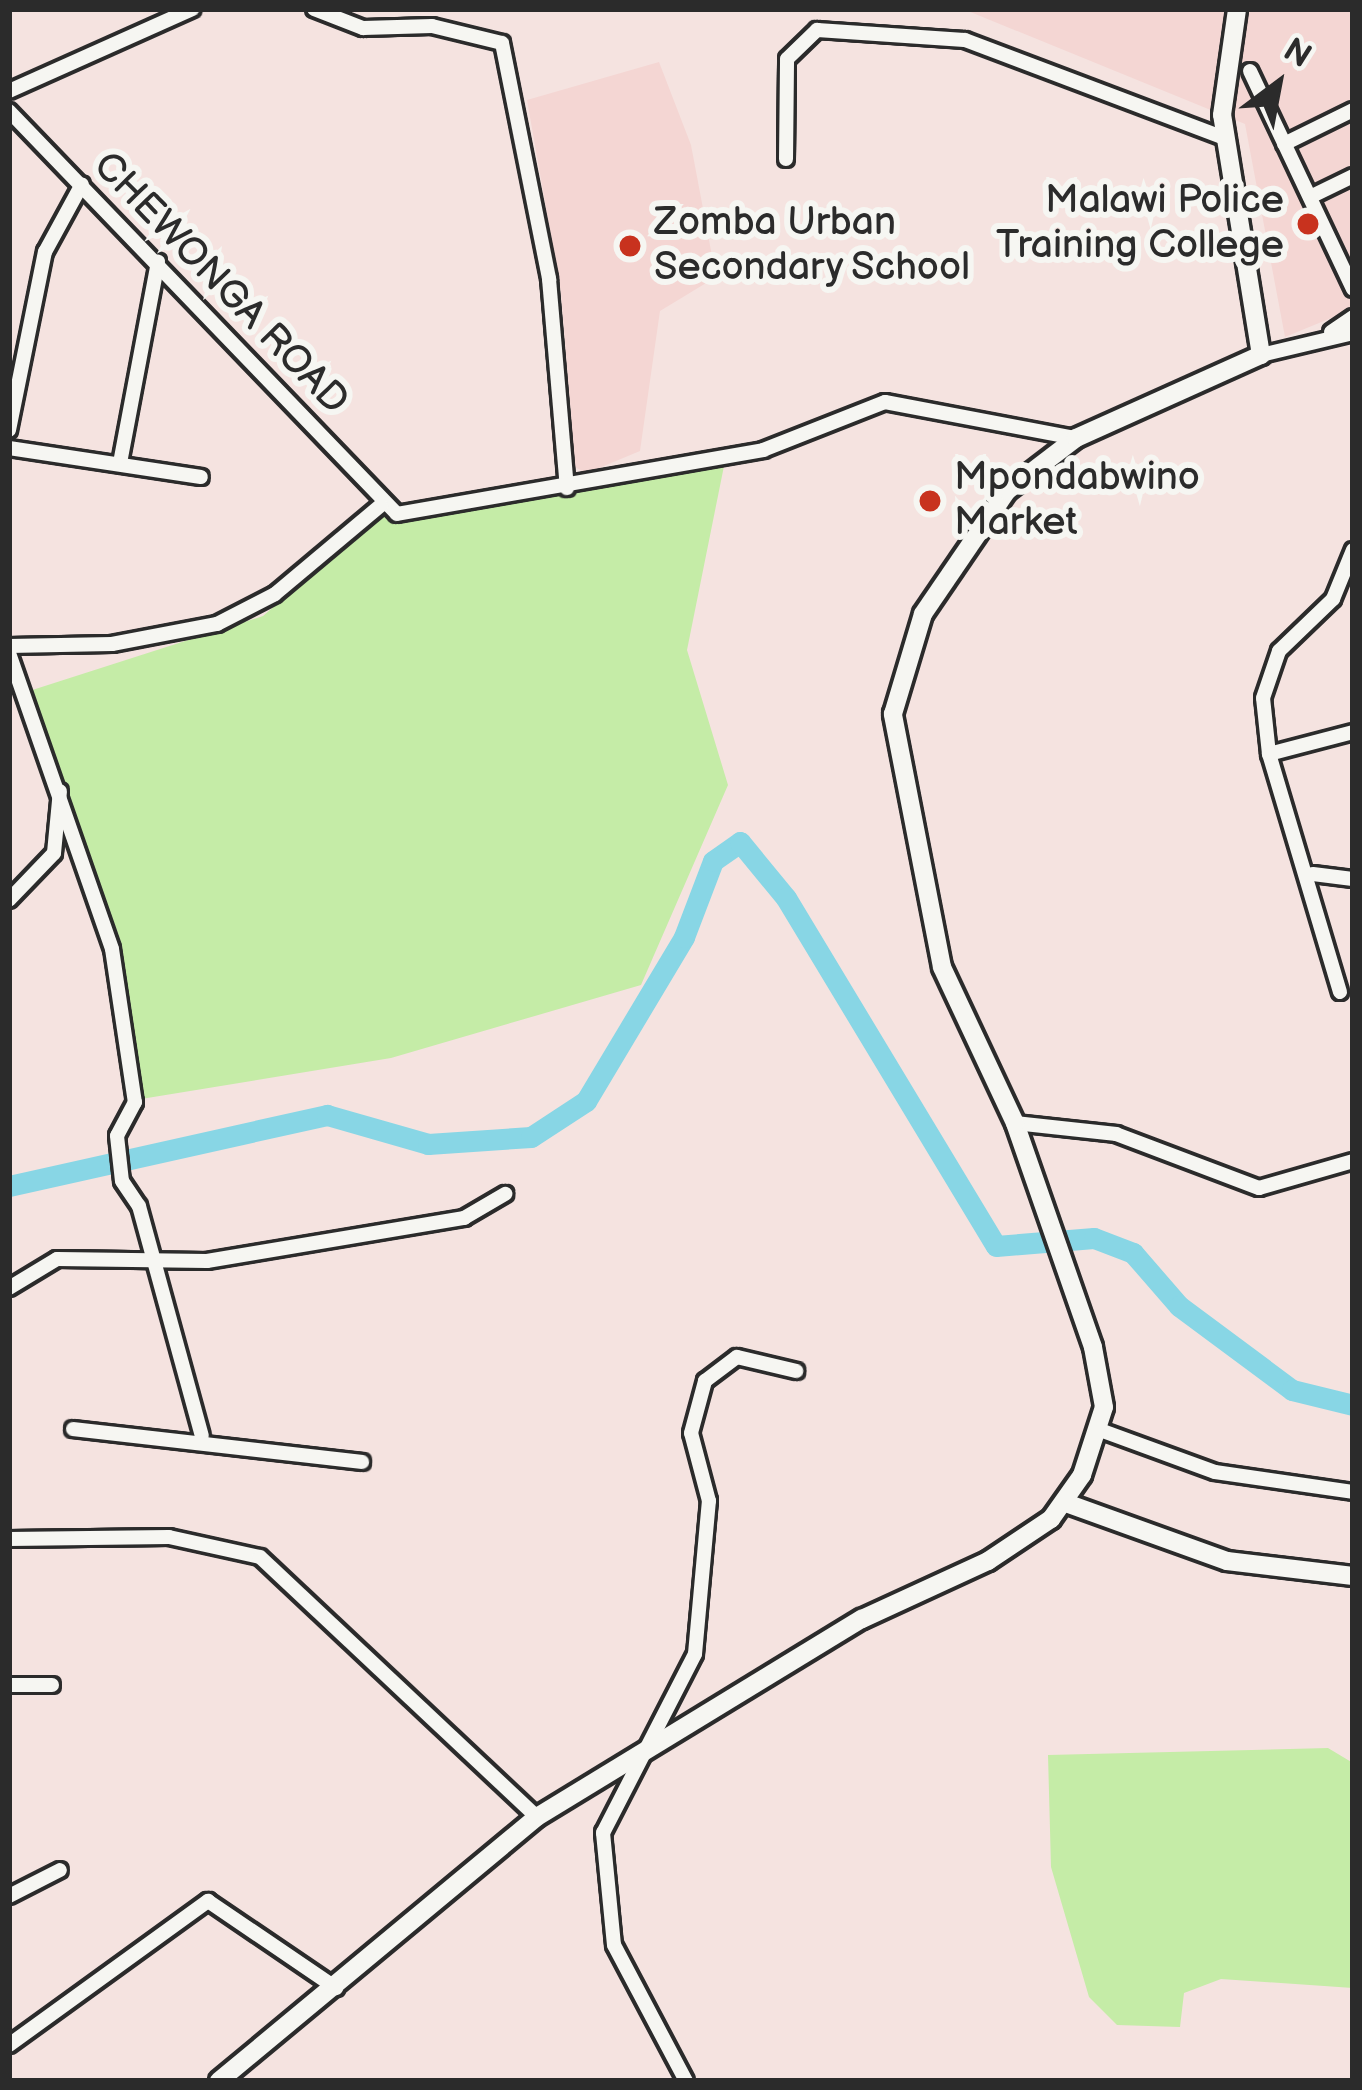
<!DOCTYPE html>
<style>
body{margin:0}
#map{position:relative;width:1362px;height:2090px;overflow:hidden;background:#f5e3e0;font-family:"Balsamiq Sans",sans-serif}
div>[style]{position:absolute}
.built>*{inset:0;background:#f4d6d3}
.green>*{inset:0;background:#c5eca7}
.river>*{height:21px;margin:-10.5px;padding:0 10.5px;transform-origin:10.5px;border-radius:10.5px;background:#88d6e5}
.roads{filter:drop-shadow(3px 0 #2b2b2b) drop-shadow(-3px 0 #2b2b2b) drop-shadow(0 3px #2b2b2b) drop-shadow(0 -3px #2b2b2b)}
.street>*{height:14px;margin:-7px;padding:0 7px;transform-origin:7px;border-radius:7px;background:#f6f6f2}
.secondary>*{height:18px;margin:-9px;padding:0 9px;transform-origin:9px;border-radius:9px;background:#f6f6f2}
.dots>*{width:33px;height:33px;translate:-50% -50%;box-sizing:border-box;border:6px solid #f6f6f2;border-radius:50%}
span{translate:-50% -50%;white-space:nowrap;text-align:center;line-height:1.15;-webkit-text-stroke:12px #f6f6f2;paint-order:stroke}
.poi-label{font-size:39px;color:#2b2b2b}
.right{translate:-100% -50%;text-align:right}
.left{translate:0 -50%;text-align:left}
.street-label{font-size:39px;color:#2b2b2b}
.frame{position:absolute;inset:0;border:12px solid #2b2b2b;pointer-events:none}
.north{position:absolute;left:1218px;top:24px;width:120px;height:120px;-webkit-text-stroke:9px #f6f6f2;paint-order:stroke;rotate:32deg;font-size:33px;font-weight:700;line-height:48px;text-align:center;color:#2b2b2b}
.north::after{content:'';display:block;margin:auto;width:42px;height:54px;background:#2b2b2b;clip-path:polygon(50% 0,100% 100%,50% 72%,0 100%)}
</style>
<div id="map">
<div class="built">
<div style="clip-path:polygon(963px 9px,1353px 9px,1353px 309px,1285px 337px,1245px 124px)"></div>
<div style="clip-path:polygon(659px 62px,691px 145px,716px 277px,660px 311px,640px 451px,587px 473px,562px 461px,571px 415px,561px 293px,527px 100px)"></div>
</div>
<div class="green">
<div style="clip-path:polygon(725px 461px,687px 650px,728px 785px,641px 985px,391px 1058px,135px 1100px,119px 936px,23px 693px,263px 616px,377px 517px)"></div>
<div style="clip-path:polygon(1328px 1748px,1353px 1763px,1353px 1988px,1221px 1979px,1184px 1993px,1180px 2027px,1117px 2025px,1089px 1997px,1051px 1867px,1048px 1755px)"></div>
</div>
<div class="river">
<div style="left:9px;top:1186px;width:326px;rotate:-12.6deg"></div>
<div style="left:327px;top:1115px;width:105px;rotate:16deg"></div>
<div style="left:428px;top:1144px;width:103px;rotate:-3.9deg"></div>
<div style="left:531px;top:1137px;width:66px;rotate:-33.2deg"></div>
<div style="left:586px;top:1101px;width:191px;rotate:-59.1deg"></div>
<div style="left:684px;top:937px;width:81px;rotate:-69.1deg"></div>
<div style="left:713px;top:861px;width:33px;rotate:-35deg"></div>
<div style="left:740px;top:842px;width:72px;rotate:50.6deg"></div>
<div style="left:786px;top:898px;width:406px;rotate:58.9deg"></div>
<div style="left:996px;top:1246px;width:98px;rotate:-4.7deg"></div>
<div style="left:1094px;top:1238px;width:42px;rotate:21deg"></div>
<div style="left:1133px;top:1253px;width:70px;rotate:49deg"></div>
<div style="left:1179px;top:1306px;width:141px;rotate:36.6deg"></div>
<div style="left:1292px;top:1390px;width:63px;rotate:13.8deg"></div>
</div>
<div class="roads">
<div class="street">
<div style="left:314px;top:9px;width:53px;rotate:21.2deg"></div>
<div style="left:363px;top:28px;width:69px;rotate:-1.7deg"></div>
<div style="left:432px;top:26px;width:72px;rotate:13.7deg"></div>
<div style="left:502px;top:43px;width:241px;rotate:78.7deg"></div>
<div style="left:549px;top:279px;width:210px;rotate:85.1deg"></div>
<div style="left:1250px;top:71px;width:241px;rotate:64.7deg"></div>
<div style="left:9px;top:91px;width:201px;rotate:-24.1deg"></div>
<div style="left:9px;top:111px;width:559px;rotate:46.09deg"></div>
<div style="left:397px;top:514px;width:372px;rotate:-9.9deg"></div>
<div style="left:763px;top:450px;width:131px;rotate:-21.5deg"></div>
<div style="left:885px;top:402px;width:194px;rotate:10.7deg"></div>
<div style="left:1284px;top:144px;width:77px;rotate:-26.2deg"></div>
<div style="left:786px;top:159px;width:100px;rotate:-89.4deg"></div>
<div style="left:787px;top:59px;width:42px;rotate:-44deg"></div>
<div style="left:817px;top:30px;width:148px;rotate:3.9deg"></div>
<div style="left:965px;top:40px;width:278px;rotate:20.7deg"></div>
<div style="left:1310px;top:197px;width:48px;rotate:-26deg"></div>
<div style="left:1331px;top:332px;width:27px;rotate:-34deg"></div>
<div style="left:1261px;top:355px;width:95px;rotate:-13.4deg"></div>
<div style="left:9px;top:430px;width:182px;rotate:-78.6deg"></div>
<div style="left:45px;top:252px;width:77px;rotate:-61.4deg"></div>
<div style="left:9px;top:448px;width:194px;rotate:8.6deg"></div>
<div style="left:120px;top:463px;width:205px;rotate:-79.3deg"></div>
<div style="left:9px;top:646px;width:103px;rotate:-1.1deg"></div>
<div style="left:112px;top:644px;width:107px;rotate:-10.8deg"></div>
<div style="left:217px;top:624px;width:65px;rotate:-27.3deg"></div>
<div style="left:275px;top:594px;width:138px;rotate:-40deg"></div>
<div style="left:9px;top:653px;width:313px;rotate:70.8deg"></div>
<div style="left:112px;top:949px;width:155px;rotate:81.5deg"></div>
<div style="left:135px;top:1102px;width:38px;rotate:118deg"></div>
<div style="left:117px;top:1136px;width:45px;rotate:83.7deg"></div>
<div style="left:122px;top:1181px;width:30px;rotate:56deg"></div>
<div style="left:139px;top:1206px;width:238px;rotate:74.7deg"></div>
<div style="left:1269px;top:754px;width:87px;rotate:-14.7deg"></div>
<div style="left:1313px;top:874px;width:40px;rotate:7.1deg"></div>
<div style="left:9px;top:900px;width:65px;rotate:-46.2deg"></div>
<div style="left:54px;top:853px;width:62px;rotate:-84.5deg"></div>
<div style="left:1340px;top:992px;width:248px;rotate:-106.6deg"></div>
<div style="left:1269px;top:754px;width:56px;rotate:-96.1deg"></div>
<div style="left:1263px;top:698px;width:50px;rotate:-71.2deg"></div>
<div style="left:1279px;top:651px;width:75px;rotate:-43.9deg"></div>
<div style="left:1333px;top:599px;width:53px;rotate:-67.8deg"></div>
<div style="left:1015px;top:1123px;width:102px;rotate:6.2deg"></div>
<div style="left:1116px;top:1134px;width:153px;rotate:20.7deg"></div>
<div style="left:1259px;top:1188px;width:98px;rotate:-16deg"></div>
<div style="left:9px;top:1288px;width:56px;rotate:-31.1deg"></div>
<div style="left:57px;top:1259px;width:150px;rotate:0.8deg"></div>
<div style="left:207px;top:1261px;width:261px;rotate:-9.5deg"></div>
<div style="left:464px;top:1218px;width:48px;rotate:-30.3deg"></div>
<div style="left:73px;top:1429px;width:291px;rotate:6.5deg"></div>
<div style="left:1100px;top:1430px;width:122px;rotate:20.1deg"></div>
<div style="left:1215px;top:1472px;width:139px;rotate:8.2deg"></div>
<div style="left:9px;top:1539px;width:160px;rotate:-0.7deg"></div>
<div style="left:169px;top:1537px;width:93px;rotate:12.4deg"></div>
<div style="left:260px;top:1557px;width:380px;rotate:43.2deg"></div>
<div style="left:9px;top:1685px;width:43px"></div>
<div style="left:9px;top:1896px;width:57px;rotate:-27deg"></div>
<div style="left:9px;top:2045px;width:246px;rotate:-35.9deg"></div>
<div style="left:208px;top:1901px;width:155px;rotate:34.2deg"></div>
<div style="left:686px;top:2081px;width:154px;rotate:-117.9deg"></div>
<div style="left:614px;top:1945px;width:113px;rotate:-95.6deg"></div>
<div style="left:603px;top:1833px;width:201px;rotate:-62.8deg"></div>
<div style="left:695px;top:1654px;width:154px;rotate:-84.8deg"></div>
<div style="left:709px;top:1501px;width:70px;rotate:-104.8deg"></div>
<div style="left:691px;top:1433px;width:54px;rotate:-74.9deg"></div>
<div style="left:705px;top:1381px;width:40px;rotate:-37deg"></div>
<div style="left:737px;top:1357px;width:61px;rotate:13.3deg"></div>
</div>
<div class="secondary">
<div style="left:1066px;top:1503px;width:171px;rotate:19.8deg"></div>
<div style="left:1227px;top:1561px;width:127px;rotate:6.8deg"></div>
<div style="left:219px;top:2081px;width:413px;rotate:-39.7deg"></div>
<div style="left:537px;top:1817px;width:381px;rotate:-31.4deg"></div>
<div style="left:862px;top:1619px;width:139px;rotate:-24.7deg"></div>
<div style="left:988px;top:1561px;width:76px;rotate:-33.7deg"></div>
<div style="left:1051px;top:1519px;width:54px;rotate:-54.8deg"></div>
<div style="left:1082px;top:1475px;width:71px;rotate:-72.1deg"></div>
<div style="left:1104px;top:1407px;width:61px;rotate:-100.4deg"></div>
<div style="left:1093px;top:1347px;width:237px;rotate:-109.2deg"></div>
<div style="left:1015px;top:1123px;width:172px;rotate:-115.1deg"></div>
<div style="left:942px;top:967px;width:258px;rotate:-101deg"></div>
<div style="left:893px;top:714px;width:104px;rotate:-73.3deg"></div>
<div style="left:923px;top:614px;width:149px;rotate:-55.7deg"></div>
<div style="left:1007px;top:491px;width:87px;rotate:-37.5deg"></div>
<div style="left:1076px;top:438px;width:203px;rotate:-24.2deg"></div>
<div style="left:1261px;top:355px;width:243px;rotate:-99.2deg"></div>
<div style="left:1222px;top:115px;width:107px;rotate:-81.9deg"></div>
</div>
</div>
<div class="dots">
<div style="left:1308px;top:224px;background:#c8321e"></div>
<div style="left:630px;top:246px;background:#c8321e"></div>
<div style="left:930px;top:501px;background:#c8321e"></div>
</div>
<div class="poi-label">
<span class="right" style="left:1284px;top:224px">Malawi Police<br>Training College</span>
<span class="left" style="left:654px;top:246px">Zomba Urban<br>Secondary School</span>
<span class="left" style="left:954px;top:501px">Mpondabwino<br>Market</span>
</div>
<div class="street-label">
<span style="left:220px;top:284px;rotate:46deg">CHEWONGA ROAD</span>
</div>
<div class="frame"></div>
<div class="north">N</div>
</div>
